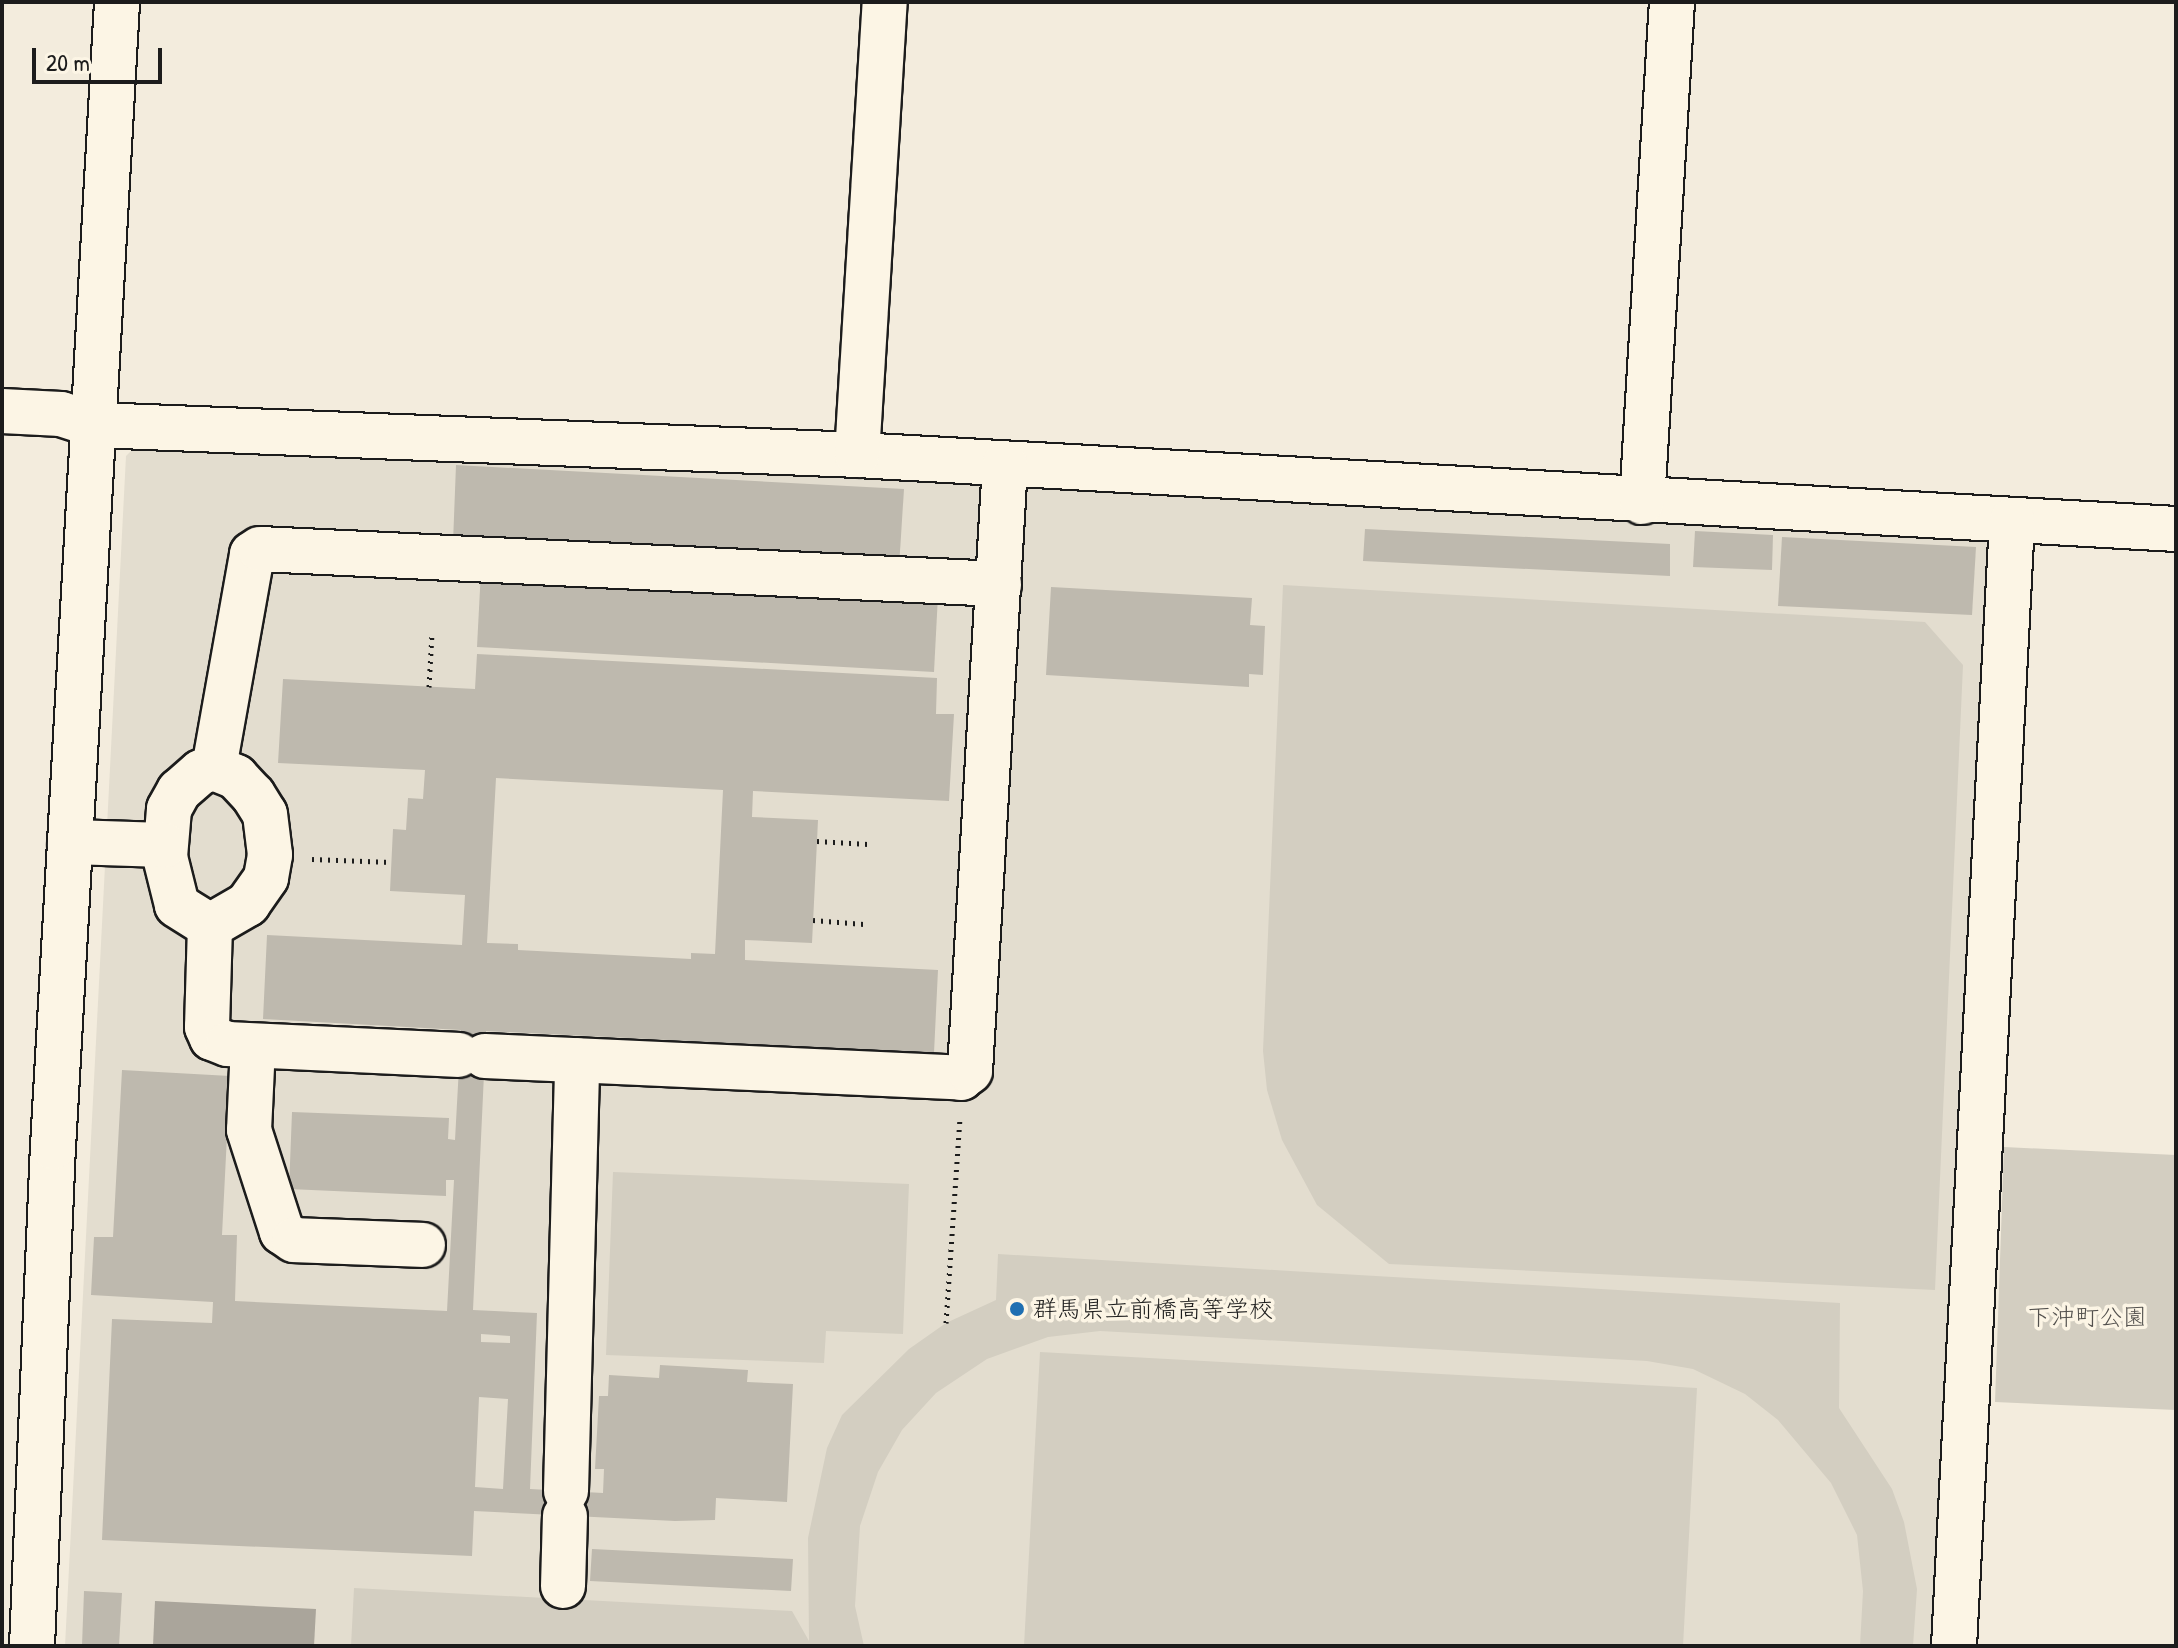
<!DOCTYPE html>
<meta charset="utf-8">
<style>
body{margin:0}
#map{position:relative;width:2178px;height:1648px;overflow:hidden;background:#f3ecdd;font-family:"Patrick Hand","Klee One",sans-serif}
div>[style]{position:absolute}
.built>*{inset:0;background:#e3ddcf}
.green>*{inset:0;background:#d3cec1}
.water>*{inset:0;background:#aaa59b}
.building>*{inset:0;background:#beb9ae}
.path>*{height:5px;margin-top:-2.5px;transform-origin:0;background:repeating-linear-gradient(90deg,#1c1c1c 0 2px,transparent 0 8px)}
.roads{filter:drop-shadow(2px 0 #1c1c1c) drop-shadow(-2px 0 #1c1c1c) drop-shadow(0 2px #1c1c1c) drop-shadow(0 -2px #1c1c1c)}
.minor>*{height:44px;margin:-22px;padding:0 22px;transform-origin:22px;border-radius:22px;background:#fcf5e5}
.dots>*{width:22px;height:22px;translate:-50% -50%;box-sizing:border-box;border:4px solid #fcf5e5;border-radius:50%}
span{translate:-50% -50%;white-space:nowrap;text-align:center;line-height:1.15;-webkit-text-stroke:7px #fcf5e5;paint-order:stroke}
.poi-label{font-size:24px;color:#1c1c1c}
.left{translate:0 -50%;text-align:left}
.park-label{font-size:24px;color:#53514e}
.frame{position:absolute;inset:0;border:4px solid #1c1c1c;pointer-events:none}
.scale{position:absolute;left:32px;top:48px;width:130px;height:36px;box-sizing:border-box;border:4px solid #1c1c1c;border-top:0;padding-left:10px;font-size:24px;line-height:28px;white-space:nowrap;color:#1c1c1c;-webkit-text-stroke:6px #fcf5e5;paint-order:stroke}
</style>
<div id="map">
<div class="built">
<div style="clip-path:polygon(142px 440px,1981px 535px,1993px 553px,1932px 1646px,65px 1646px,126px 456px)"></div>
</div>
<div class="green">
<div style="clip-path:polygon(1283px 585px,1925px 622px,1963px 665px,1935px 1290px,1389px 1264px,1317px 1205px,1282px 1140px,1267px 1090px,1263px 1051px)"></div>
<div style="clip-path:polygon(2004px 1147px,2176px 1155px,2176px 1410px,1995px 1402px)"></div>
<div style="clip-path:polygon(613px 1172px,909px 1184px,903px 1334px,826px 1331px,824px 1363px,606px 1355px)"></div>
<div style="clip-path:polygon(998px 1254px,1840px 1303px,1839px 1408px,1892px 1489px,1904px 1522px,1917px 1589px,1913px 1646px,1860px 1646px,1863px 1591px,1857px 1535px,1831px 1483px,1778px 1420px,1745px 1394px,1693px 1369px,1647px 1361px,1100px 1331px,1048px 1337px,987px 1359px,936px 1393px,902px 1430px,878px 1472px,860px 1526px,855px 1606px,864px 1646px,351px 1646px,354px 1588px,792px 1611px,809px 1641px,808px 1538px,827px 1448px,842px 1415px,909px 1349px,946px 1323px,996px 1300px)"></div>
<div style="clip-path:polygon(1040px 1352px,1697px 1388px,1683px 1646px,1024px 1646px)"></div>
</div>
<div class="water">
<div style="clip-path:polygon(155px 1601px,316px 1609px,314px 1646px,153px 1646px)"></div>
</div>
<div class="building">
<div style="clip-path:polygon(456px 465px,904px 489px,899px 567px,453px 543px)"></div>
<div style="clip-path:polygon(1365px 529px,1670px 544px,1670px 576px,1363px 561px)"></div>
<div style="clip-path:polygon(1695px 531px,1773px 535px,1772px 570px,1693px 567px)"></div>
<div style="clip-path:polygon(1782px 537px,1976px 547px,1972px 615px,1778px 606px)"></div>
<div style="clip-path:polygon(481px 570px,938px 595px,934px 672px,477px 647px)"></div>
<div style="clip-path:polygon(1051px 587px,1252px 598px,1250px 625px,1265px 626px,1263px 675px,1249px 674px,1249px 687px,1046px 675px)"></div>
<div style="clip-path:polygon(evenodd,477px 654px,937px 678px,936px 714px,954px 714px,949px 801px,753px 791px,752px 817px,818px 820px,817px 841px,812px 943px,745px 940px,745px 960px,938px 970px,934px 1053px,486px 1031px,473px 1310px,537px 1313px,530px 1489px,603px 1493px,604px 1469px,595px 1469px,599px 1396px,608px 1396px,609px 1375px,659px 1378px,660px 1365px,748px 1370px,747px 1382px,793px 1384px,787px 1502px,716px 1498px,715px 1520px,675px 1521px,474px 1511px,472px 1556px,102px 1540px,112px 1319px,212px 1323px,213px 1302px,91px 1295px,94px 1237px,113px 1237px,122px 1070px,230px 1076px,222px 1235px,237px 1235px,235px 1301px,447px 1311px,454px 1180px,446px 1180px,446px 1196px,289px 1189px,292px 1112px,449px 1118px,448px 1139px,455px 1140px,461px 1030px,263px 1019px,267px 935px,462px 945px,465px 895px,390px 891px,393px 829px,406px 830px,408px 798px,423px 799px,425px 770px,278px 763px,283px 679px,475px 689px,477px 654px,496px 778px,723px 790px,715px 954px,691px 953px,691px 959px,518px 950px,518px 944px,487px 943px,496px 778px,477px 654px,481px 1334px,510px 1336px,510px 1343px,481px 1342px,481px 1334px,477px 654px,479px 1397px,508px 1399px,503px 1489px,475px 1487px,479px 1397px)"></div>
<div style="clip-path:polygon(592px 1549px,793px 1559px,791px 1591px,590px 1581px)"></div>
<div style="clip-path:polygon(84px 1591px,122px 1593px,119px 1646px,82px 1646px)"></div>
</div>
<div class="path">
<div style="left:429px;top:687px;width:53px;rotate:-86.8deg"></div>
<div style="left:817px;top:841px;width:51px;rotate:3.4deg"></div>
<div style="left:312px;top:859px;width:79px;rotate:2.2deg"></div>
<div style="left:813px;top:920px;width:51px;rotate:4.5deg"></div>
<div style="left:946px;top:1323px;width:204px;rotate:-86.1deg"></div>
</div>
<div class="roads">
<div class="minor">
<div style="left:2px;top:411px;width:59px;rotate:2.9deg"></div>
<div style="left:61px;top:414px;width:36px;rotate:18deg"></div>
<div style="left:95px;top:425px;width:763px;rotate:2.25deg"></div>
<div style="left:857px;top:455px;width:1321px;rotate:3.21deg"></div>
<div style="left:857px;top:455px;width:454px;rotate:-86.5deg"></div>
<div style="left:1642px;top:502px;width:501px;rotate:-86.57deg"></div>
<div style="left:214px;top:768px;width:217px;rotate:-79.9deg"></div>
<div style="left:252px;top:554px;width:9px;rotate:-32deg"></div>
<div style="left:260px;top:549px;width:740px;rotate:2.71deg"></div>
<div style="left:214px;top:768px;width:24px;rotate:22deg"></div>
<div style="left:236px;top:777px;width:25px;rotate:47deg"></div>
<div style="left:253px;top:795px;width:22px;rotate:58deg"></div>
<div style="left:265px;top:814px;width:41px;rotate:83deg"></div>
<div style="left:270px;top:855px;width:23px;rotate:100deg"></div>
<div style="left:266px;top:878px;width:32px;rotate:125deg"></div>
<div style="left:248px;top:904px;width:44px;rotate:149.9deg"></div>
<div style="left:210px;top:926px;width:39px;rotate:-148deg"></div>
<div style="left:177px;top:905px;width:49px;rotate:-104deg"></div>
<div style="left:165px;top:857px;width:48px;rotate:-85.2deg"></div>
<div style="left:169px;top:809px;width:21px;rotate:-61deg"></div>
<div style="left:179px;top:791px;width:29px;rotate:-41deg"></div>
<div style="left:201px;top:772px;width:14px;rotate:-17deg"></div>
<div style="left:70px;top:842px;width:95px;rotate:1.8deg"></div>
<div style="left:210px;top:926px;width:101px;rotate:91.7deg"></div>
<div style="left:207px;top:1027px;width:12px;rotate:66deg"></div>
<div style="left:212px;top:1038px;width:17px;rotate:21deg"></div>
<div style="left:228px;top:1044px;width:231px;rotate:2.7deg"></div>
<div style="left:253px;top:1046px;width:84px;rotate:92.7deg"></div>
<div style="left:249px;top:1130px;width:107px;rotate:72.1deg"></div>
<div style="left:282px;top:1232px;width:14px;rotate:34deg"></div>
<div style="left:294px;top:1240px;width:129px;rotate:2.2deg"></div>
<div style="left:485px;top:1056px;width:477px;rotate:2.6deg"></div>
<div style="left:961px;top:1078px;width:11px;rotate:-38deg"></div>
<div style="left:970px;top:1071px;width:608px;rotate:-86.7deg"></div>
<div style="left:566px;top:1491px;width:431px;rotate:-88.5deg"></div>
<div style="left:563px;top:1586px;width:70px;rotate:-88.4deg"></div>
<div style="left:32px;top:1646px;width:499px;rotate:-87.6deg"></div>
<div style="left:53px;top:1147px;width:1147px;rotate:-86.8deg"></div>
<div style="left:1954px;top:1646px;width:1127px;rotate:-87.05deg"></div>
</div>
</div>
<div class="dots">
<div style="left:1017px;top:1309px;background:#1f6fb2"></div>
</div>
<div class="poi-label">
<span class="left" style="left:1033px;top:1309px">群馬県立前橋高等学校</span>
</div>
<div class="park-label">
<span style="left:2087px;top:1317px">下沖町公園</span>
</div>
<div class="frame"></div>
<div class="scale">20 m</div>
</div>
